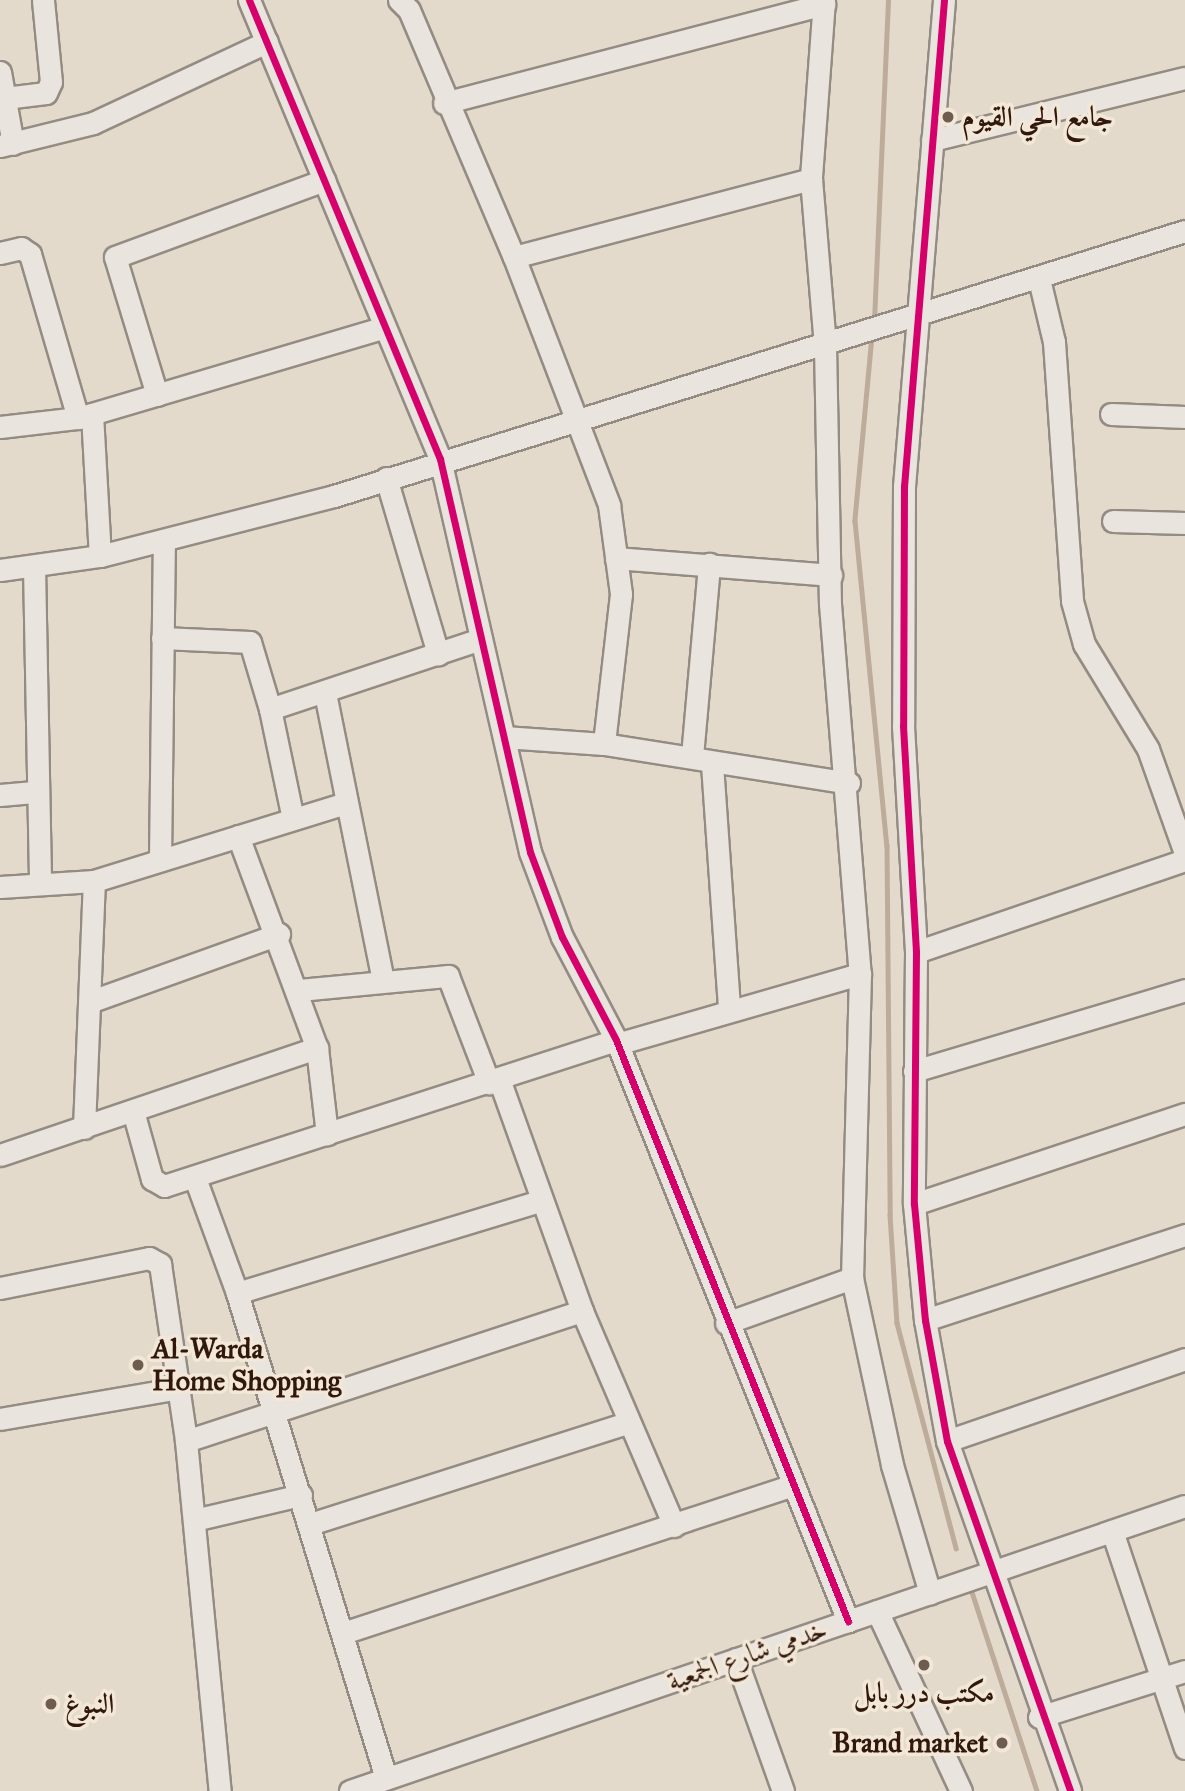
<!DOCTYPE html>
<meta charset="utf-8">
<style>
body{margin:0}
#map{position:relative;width:1185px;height:1791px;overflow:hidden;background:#e3dacc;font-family:"IM FELL Great Primer",Amiri,serif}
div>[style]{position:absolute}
.stream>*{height:4.5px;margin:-2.25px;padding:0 2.25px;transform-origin:2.25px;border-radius:2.25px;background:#bdac9a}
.roads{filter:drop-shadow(2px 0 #948c83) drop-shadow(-2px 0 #948c83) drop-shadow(0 2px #948c83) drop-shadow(0 -2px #948c83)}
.minor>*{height:21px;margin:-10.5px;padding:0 10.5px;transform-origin:10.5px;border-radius:10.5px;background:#e9e4dd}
.cycleway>*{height:7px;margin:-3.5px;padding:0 3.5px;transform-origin:3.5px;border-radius:3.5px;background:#d6006c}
.dots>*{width:19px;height:19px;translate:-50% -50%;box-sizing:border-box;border:4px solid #f3e8d7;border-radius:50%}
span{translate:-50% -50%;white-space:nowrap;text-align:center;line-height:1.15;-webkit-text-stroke:7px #f3e8d7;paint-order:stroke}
.poi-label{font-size:28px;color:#31180f;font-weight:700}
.left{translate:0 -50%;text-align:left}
.right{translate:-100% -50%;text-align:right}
.street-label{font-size:28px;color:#31180f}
</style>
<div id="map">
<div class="stream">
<div style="left:874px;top:321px;width:321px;rotate:-87.5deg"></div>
<div style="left:872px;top:336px;width:186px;rotate:95.3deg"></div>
<div style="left:855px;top:521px;width:326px;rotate:84.4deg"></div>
<div style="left:887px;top:845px;width:370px;rotate:89.5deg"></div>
<div style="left:890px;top:1215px;width:108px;rotate:86.3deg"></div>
<div style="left:897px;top:1323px;width:233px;rotate:75.3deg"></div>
<div style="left:970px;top:1586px;width:216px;rotate:71.9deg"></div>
</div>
<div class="roads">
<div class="minor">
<div style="left:249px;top:0;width:497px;rotate:67.4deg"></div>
<div style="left:440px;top:459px;width:403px;rotate:77.1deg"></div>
<div style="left:530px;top:852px;width:91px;rotate:69.4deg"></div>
<div style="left:562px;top:937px;width:116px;rotate:62.3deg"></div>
<div style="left:616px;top:1040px;width:626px;rotate:68.23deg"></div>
<div style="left:399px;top:0;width:14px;rotate:45deg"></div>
<div style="left:409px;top:10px;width:268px;rotate:67deg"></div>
<div style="left:514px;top:257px;width:266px;rotate:69deg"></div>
<div style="left:609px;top:505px;width:90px;rotate:82.3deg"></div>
<div style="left:621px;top:594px;width:151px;rotate:96.5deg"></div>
<div style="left:824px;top:0;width:179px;rotate:94.2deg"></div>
<div style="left:811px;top:179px;width:167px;rotate:85.2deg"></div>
<div style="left:825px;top:345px;width:259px;rotate:88.9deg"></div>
<div style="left:830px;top:604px;width:371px;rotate:85.4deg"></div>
<div style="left:860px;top:974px;width:304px;rotate:91.5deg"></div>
<div style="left:852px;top:1278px;width:191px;rotate:77.9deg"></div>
<div style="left:892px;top:1465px;width:134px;rotate:73.5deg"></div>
<div style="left:944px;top:0;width:488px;rotate:94.7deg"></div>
<div style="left:904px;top:486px;width:240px;rotate:90.2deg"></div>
<div style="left:903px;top:726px;width:226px;rotate:86.7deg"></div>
<div style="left:916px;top:952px;width:252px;rotate:90.5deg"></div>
<div style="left:914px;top:1204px;width:117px;rotate:84.6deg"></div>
<div style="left:925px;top:1320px;width:123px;rotate:79.7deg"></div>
<div style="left:947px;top:1441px;width:371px;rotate:70.6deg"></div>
<div style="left:0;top:72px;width:73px;rotate:79.8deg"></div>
<div style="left:5px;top:98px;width:41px;rotate:-7deg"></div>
<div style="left:46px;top:93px;width:12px;rotate:-66deg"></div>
<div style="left:51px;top:82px;width:82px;rotate:-95.6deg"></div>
<div style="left:444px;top:103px;width:393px;rotate:-14.6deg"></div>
<div style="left:932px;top:140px;width:260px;rotate:-13.8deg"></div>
<div style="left:0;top:146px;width:96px;rotate:-13.9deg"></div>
<div style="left:93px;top:123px;width:192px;rotate:-25deg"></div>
<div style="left:0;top:253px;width:22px;rotate:-13deg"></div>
<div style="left:21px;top:248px;width:11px;rotate:34deg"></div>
<div style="left:30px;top:254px;width:171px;rotate:73.7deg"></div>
<div style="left:514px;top:257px;width:307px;rotate:-14.7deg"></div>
<div style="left:1039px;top:279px;width:65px;rotate:76.6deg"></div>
<div style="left:1054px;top:342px;width:260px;rotate:86deg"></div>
<div style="left:1072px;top:601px;width:45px;rotate:74.4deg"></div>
<div style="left:1084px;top:644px;width:123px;rotate:58.6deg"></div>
<div style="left:1148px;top:749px;width:110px;rotate:70.4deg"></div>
<div style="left:157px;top:395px;width:144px;rotate:-106.9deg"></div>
<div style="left:115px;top:257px;width:223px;rotate:-20.2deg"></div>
<div style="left:92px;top:414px;width:142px;rotate:86.8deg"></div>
<div style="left:1111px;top:414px;width:74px;rotate:2.3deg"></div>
<div style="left:0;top:427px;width:79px;rotate:-6.6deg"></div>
<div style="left:78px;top:418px;width:320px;rotate:-16.5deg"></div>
<div style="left:386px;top:478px;width:184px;rotate:73.5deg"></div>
<div style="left:1113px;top:521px;width:72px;rotate:1.6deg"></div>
<div style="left:616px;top:558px;width:216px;rotate:4.5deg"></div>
<div style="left:34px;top:566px;width:318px;rotate:88.9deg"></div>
<div style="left:0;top:570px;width:101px;rotate:-8deg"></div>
<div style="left:100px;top:556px;width:242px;rotate:-14.4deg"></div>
<div style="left:334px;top:496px;width:891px;rotate:-17.3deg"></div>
<div style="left:162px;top:638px;width:88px;rotate:2.6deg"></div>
<div style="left:250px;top:642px;width:70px;rotate:73.4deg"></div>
<div style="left:270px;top:709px;width:222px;rotate:-18.4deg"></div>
<div style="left:325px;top:693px;width:293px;rotate:78.6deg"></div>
<div style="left:270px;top:709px;width:112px;rotate:78.2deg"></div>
<div style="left:504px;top:737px;width:100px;rotate:4deg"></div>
<div style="left:604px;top:744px;width:248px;rotate:9deg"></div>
<div style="left:692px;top:756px;width:193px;rotate:-84.9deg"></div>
<div style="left:712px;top:764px;width:245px;rotate:86deg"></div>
<div style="left:0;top:795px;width:34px;rotate:-5deg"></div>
<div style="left:238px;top:836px;width:226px;rotate:69.6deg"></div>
<div style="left:317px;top:1048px;width:87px;rotate:83.4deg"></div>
<div style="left:160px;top:860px;width:320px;rotate:-89.3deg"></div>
<div style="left:0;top:887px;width:94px;rotate:-3.7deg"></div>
<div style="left:94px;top:881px;width:264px;rotate:-17.2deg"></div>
<div style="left:916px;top:952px;width:284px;rotate:-18.9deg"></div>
<div style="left:299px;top:990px;width:150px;rotate:-5.4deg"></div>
<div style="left:448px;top:976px;width:115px;rotate:69deg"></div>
<div style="left:89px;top:1002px;width:202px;rotate:-19.7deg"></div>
<div style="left:617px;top:1044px;width:253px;rotate:-16.1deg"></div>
<div style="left:914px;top:1071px;width:283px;rotate:-16.6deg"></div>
<div style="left:499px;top:1079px;width:246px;rotate:70.3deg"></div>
<div style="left:582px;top:1311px;width:234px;rotate:66.8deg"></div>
<div style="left:133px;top:1111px;width:71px;rotate:74.4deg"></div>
<div style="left:152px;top:1179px;width:14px;rotate:30deg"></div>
<div style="left:164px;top:1186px;width:475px;rotate:-17.9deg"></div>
<div style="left:84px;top:1128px;width:247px;rotate:-87.7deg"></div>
<div style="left:0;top:1155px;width:335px;rotate:-18.7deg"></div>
<div style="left:195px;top:1178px;width:122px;rotate:69.9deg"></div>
<div style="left:237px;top:1293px;width:507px;rotate:72.92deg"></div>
<div style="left:914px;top:1204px;width:286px;rotate:-18.4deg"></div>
<div style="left:0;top:1288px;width:152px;rotate:-11.4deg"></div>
<div style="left:149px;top:1258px;width:13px;rotate:29deg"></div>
<div style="left:160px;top:1264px;width:179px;rotate:81.6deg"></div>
<div style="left:186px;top:1441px;width:352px;rotate:84.5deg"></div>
<div style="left:237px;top:1293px;width:317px;rotate:-16.9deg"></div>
<div style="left:925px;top:1320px;width:274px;rotate:-18.1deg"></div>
<div style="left:726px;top:1323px;width:134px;rotate:-19.7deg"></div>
<div style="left:0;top:1419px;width:182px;rotate:-9.8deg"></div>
<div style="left:186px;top:1441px;width:417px;rotate:-18.2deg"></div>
<div style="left:947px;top:1441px;width:252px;rotate:-19deg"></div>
<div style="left:194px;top:1520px;width:110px;rotate:-13.2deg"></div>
<div style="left:310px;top:1524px;width:335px;rotate:-17.7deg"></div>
<div style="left:1112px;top:1531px;width:229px;rotate:71.4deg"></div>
<div style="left:877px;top:1611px;width:199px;rotate:65deg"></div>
<div style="left:343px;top:1633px;width:470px;rotate:-18.2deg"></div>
<div style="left:736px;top:1659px;width:140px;rotate:70.4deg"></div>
<div style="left:1039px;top:1717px;width:153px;rotate:-17.5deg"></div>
<div style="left:350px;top:1791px;width:882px;rotate:-18.85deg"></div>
</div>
</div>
<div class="cycleway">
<div style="left:249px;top:0;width:497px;rotate:67.4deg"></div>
<div style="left:440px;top:459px;width:403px;rotate:77.1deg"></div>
<div style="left:530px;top:852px;width:91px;rotate:69.4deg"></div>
<div style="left:562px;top:937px;width:116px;rotate:62.3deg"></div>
<div style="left:616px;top:1040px;width:626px;rotate:68.23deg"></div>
<div style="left:944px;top:0;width:488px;rotate:94.7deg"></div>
<div style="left:904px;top:486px;width:240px;rotate:90.2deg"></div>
<div style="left:903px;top:726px;width:226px;rotate:86.7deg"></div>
<div style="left:916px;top:952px;width:252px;rotate:90.5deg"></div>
<div style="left:914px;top:1204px;width:117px;rotate:84.6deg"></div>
<div style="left:925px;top:1320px;width:123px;rotate:79.7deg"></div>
<div style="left:947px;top:1441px;width:371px;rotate:70.6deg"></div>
</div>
<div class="dots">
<div style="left:948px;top:117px;background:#6f5c51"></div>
<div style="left:138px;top:1365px;background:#6f5c51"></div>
<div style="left:924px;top:1665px;background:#6f5c51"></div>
<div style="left:51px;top:1704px;background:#6f5c51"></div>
<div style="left:1002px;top:1743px;background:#6f5c51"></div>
</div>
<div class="poi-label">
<span class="left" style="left:962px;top:117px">جامع الحي القيوم</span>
<span class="left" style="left:152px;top:1365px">Al-Warda<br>Home Shopping</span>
<span style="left:924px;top:1693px">مكتب درر بابل</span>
<span class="left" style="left:65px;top:1704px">النبوغ</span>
<span class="right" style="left:988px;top:1743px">Brand market</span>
</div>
<div class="street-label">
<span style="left:747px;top:1655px;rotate:-19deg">خدمي شارع الجمعية</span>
</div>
</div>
